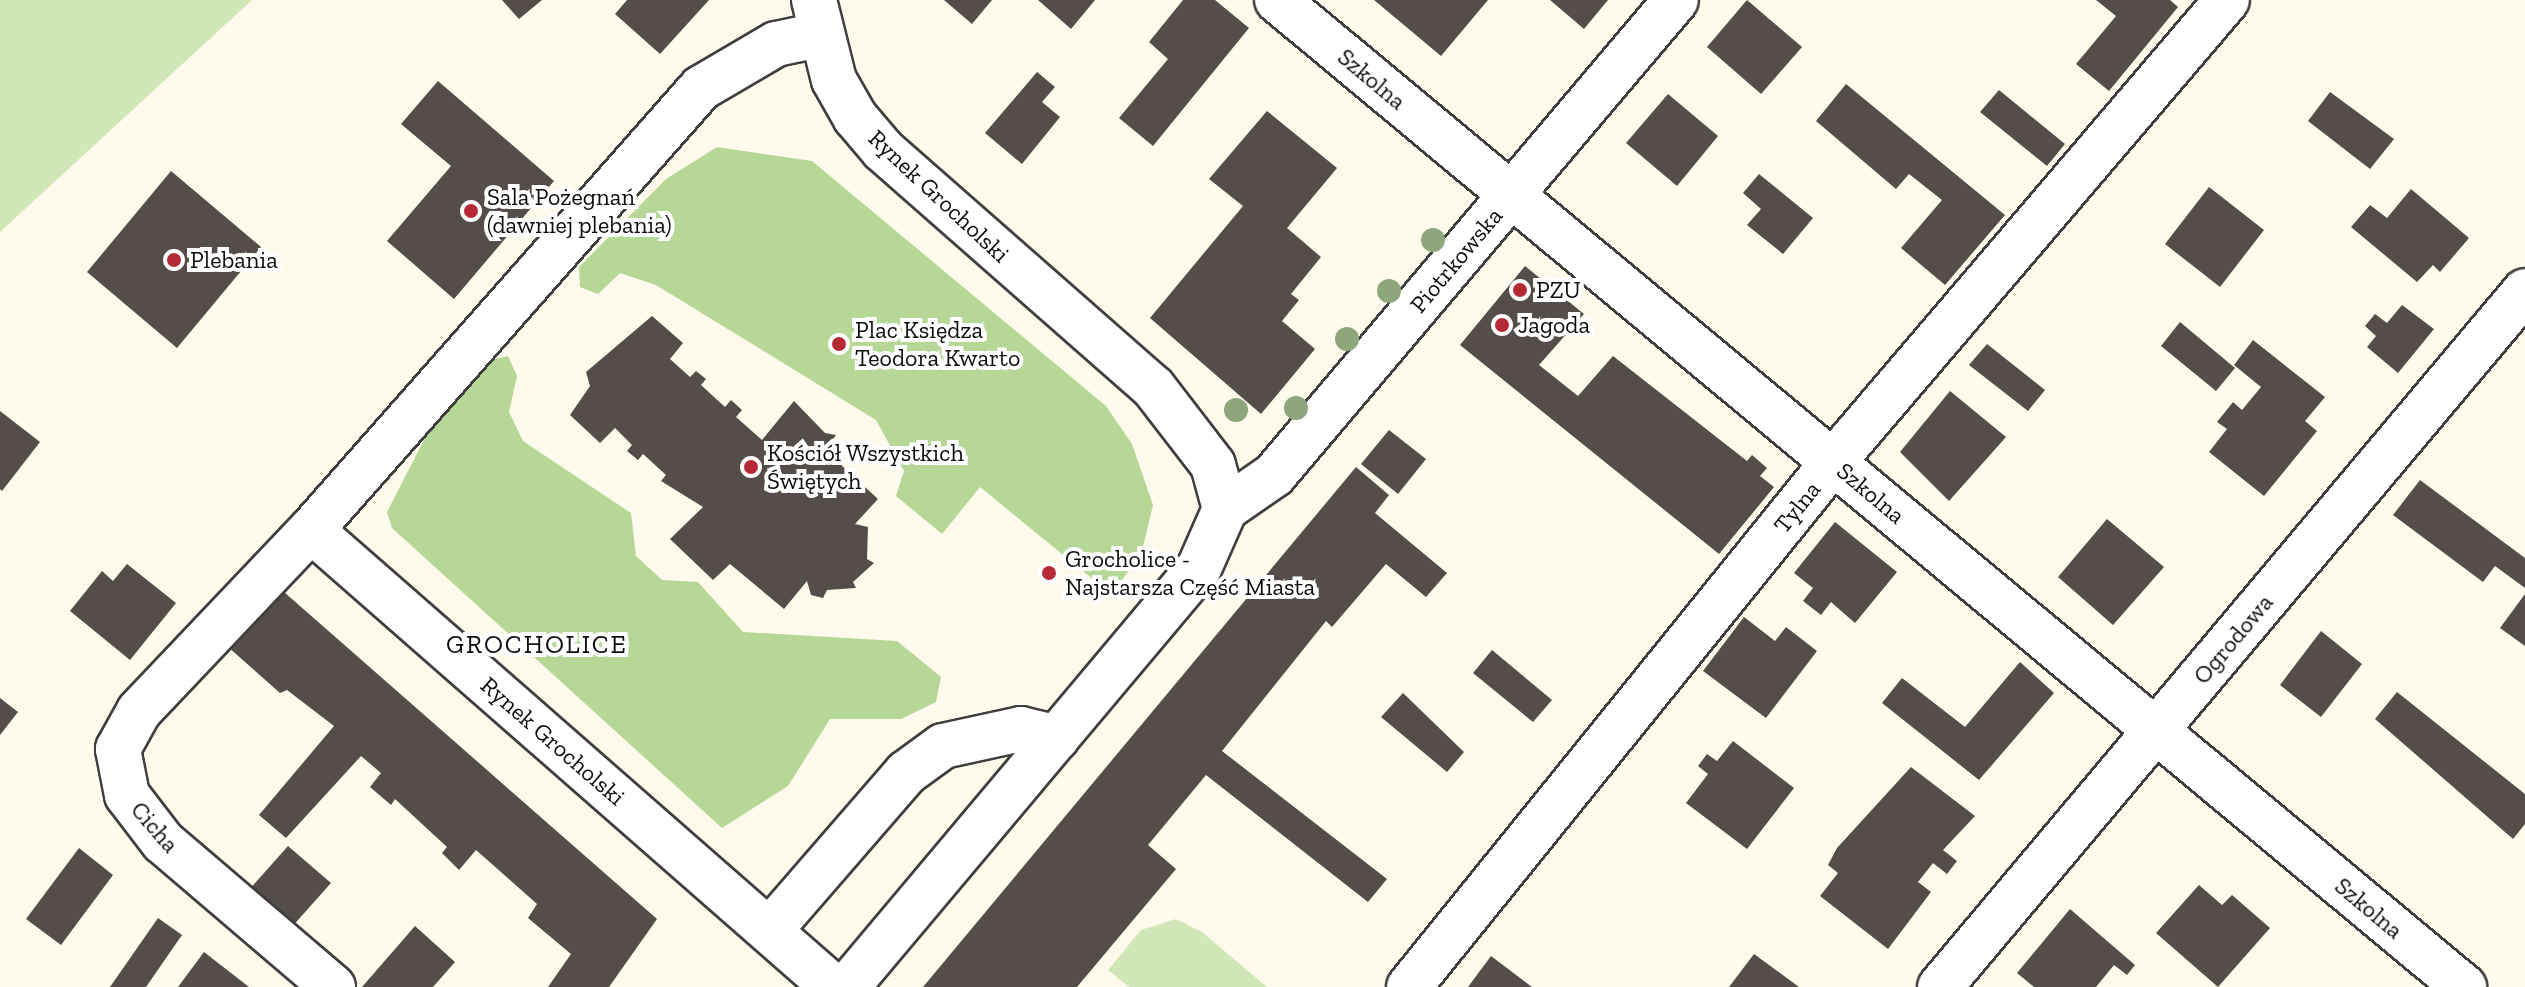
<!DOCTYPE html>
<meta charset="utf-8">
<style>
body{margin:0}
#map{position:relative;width:2525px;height:987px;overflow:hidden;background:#fefaec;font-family:"Zilla Slab",serif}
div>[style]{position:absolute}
.green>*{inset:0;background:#d2e7b7}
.forest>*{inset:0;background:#b7d797}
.building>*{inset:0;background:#544d49}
.roads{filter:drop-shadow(2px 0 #3f3f3f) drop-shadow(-2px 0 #3f3f3f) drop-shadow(0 2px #3f3f3f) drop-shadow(0 -2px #3f3f3f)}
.minor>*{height:44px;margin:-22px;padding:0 22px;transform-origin:22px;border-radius:22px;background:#fff}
.trees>*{width:24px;height:24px;margin:-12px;border-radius:50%;background:#8da67b}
.dots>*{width:22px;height:22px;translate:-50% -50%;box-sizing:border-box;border:4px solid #fff;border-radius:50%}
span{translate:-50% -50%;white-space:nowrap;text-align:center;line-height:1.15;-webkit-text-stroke:8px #fff;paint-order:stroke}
.street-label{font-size:24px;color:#0c0c0c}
.poi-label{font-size:24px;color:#0c0c0c}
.left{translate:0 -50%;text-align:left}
.neighbourhood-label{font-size:26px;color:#0c0c0c;letter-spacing:2px}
</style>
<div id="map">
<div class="green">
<div style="clip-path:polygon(0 0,252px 0,0 232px)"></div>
<div style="clip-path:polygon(1176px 919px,1202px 932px,1267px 987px,1129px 987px,1108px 970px,1141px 930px)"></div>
</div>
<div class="forest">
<div style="clip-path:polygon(717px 147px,812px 161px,1106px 406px,1132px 444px,1153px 505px,1141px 555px,1111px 594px,980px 487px,942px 534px,896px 496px,904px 471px,876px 420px,656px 285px,620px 273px,598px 294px,580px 287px,579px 267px,666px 179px)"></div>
<div style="clip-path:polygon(508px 356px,517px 376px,509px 412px,523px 441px,631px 513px,636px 556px,662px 580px,698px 582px,743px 632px,897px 641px,941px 677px,936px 702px,901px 719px,830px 719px,788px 786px,722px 828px,392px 528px,387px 512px,427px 434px,487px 361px)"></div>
</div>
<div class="building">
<div style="clip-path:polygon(502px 0,542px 0,519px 19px)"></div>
<div style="clip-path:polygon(627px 0,709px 0,660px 54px,615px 14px)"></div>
<div style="clip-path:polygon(944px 0,992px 0,972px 24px)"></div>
<div style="clip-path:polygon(1038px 0,1095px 0,1071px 29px)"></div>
<div style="clip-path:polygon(1183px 0,1215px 0,1249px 28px,1153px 146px,1119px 118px,1168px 59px,1149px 42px)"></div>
<div style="clip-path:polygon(1374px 0,1488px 0,1441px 56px)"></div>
<div style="clip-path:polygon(1550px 0,1608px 0,1584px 29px)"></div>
<div style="clip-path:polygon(1747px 0,1802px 47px,1761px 94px,1707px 47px)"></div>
<div style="clip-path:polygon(2096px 0,2170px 0,2178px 7px,2109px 91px,2076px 64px,2116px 16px)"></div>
<div style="clip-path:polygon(1037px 72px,1055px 87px,1042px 102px,1060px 117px,1022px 164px,985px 133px)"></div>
<div style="clip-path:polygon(438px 81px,554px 181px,454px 299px,387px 241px,451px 166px,401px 124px)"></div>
<div style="clip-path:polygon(1846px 84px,2005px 215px,1945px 285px,1901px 248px,1942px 200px,1909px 174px,1896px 189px,1816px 121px)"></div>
<div style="clip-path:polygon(1999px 90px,2065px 144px,2047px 166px,1980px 112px)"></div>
<div style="clip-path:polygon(2330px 92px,2394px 139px,2370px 169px,2308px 121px)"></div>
<div style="clip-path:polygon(1668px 94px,1718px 136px,1677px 186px,1626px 143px)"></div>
<div style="clip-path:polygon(1267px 111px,1337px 168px,1287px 228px,1321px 257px,1291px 294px,1299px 300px,1282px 321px,1315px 349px,1261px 414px,1150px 318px,1243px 206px,1209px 179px)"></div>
<div style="clip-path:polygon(171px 171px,261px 247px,177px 348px,87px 272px)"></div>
<div style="clip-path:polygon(1759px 174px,1813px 218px,1783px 254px,1747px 225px,1761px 209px,1743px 193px)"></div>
<div style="clip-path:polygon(2209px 187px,2264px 230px,2220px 287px,2165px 244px)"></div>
<div style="clip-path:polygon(2411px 189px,2469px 238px,2440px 272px,2433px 265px,2417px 282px,2351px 227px,2370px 205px,2387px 218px)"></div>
<div style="clip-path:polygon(1525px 266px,1584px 314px,1539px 365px,1578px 396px,1613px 356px,1747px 461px,1752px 455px,1767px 468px,1760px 476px,1774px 487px,1719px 554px,1460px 345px)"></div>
<div style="clip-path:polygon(2402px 305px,2434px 329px,2398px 373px,2367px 347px,2376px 336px,2365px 326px,2375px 314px,2387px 323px)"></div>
<div style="clip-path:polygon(652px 316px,683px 343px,670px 359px,690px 377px,696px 371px,706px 379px,701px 385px,725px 407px,731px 400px,742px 410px,736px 417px,762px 440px,794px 401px,825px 433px,836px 435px,825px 450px,878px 499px,855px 524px,868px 527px,867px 559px,874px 563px,853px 582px,856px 588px,827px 590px,823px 598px,811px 595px,807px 581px,784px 609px,730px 564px,713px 580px,670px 539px,703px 507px,661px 481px,666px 475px,643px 454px,638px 460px,627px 451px,632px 445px,615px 428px,600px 443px,570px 415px,590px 386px,586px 372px)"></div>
<div style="clip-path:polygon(2180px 322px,2235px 368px,2216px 391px,2161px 346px)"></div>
<div style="clip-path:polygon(2253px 340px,2325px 397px,2305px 421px,2317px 431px,2264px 496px,2209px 452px,2227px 429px,2217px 422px,2233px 402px,2242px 410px,2261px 387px,2234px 365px)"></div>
<div style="clip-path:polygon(1987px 344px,2045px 390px,2028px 411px,1969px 365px)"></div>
<div style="clip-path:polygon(1950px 391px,2006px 437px,1949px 501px,1900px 452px)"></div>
<div style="clip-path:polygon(0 411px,40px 442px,2px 491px,0 489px)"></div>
<div style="clip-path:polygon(1389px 430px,1426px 459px,1398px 494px,1361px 464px)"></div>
<div style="clip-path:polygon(1356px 467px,1389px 495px,1375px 513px,1447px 573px,1426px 597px,1386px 564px,1332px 627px,1326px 621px,1222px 751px,1387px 879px,1368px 902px,1206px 775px,1148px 845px,1176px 869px,1077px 987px,923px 987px)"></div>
<div style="clip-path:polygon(2420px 480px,2525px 558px,2525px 588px,2495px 566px,2483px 582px,2393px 515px)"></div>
<div style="clip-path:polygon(2107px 519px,2164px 567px,2113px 625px,2058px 577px)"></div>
<div style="clip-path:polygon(1835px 522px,1897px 572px,1855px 623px,1831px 602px,1821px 615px,1803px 601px,1813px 588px,1794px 573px)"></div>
<div style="clip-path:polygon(127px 564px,176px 603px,130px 660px,70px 611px,102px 571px,113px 581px)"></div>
<div style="clip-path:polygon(276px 585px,657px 919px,609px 987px,548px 987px,571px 954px,528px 918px,537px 904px,476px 850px,459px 870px,442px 853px,447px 847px,395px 799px,391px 805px,370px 787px,381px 773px,361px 756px,286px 838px,259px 815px,334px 726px,287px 690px,280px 693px,227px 646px)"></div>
<div style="clip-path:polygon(2525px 594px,2525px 646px,2500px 628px)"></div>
<div style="clip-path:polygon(1744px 617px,1775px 641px,1786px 627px,1817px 651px,1766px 718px,1703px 671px)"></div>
<div style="clip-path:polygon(2321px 631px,2362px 664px,2321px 717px,2280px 685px)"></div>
<div style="clip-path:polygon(1492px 650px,1552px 700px,1533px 722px,1473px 673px)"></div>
<div style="clip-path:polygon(2020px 662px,2054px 693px,1979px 780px,1882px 703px,1902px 678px,1965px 727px)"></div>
<div style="clip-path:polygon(2397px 692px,2525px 794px,2525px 824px,2513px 839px,2375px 719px)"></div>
<div style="clip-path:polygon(1403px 693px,1464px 752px,1447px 772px,1381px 717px)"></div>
<div style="clip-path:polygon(0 698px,18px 712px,0 735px)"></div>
<div style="clip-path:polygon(1733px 741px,1794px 788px,1747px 849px,1686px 803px,1708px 774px,1698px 766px,1707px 754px,1717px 761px)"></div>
<div style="clip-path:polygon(1911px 767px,1975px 816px,1943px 850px,1957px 861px,1947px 874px,1933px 863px,1918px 882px,1931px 892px,1888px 949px,1820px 896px,1838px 873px,1828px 865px,1837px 848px)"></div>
<div style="clip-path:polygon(288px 846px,331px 883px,290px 929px,247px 892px)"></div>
<div style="clip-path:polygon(79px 848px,113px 875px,61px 945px,26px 919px)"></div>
<div style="clip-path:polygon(2199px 885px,2222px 905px,2232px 895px,2270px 928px,2218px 987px,2156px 933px)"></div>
<div style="clip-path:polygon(2070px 909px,2135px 965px,2127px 975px,2114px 965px,2096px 987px,2034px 987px,2017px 973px)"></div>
<div style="clip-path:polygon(158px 918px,182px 935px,146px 987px,110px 987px)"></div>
<div style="clip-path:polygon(415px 926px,455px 962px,433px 987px,362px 987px)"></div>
<div style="clip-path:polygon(204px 952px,249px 987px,178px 987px)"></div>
<div style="clip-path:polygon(1754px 954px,1799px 987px,1729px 987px)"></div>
<div style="clip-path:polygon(1491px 956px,1532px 987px,1468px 987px)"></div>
</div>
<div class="roads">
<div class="minor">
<div style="left:814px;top:0;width:82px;rotate:76deg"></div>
<div style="left:834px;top:80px;width:43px;rotate:60.4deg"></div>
<div style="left:855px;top:117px;width:43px;rotate:49.7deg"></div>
<div style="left:883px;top:150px;width:359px;rotate:41.3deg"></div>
<div style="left:1153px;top:387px;width:98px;rotate:52.4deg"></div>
<div style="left:1213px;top:465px;width:46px;rotate:74.7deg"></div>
<div style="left:1225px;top:509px;width:64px;rotate:113.8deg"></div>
<div style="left:1199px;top:568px;width:547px;rotate:130.03deg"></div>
<div style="left:1277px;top:0;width:1544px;rotate:39.74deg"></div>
<div style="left:1225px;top:509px;width:60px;rotate:-34.8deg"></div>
<div style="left:1274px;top:475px;width:622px;rotate:-49.76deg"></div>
<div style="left:311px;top:530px;width:694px;rotate:41.2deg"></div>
<div style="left:770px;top:930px;width:208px;rotate:-49.1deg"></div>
<div style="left:906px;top:773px;width:46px;rotate:-36.1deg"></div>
<div style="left:943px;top:746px;width:80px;rotate:-12.3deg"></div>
<div style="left:1021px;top:729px;width:37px;rotate:14deg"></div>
<div style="left:333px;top:987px;width:223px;rotate:-139.5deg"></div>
<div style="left:163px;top:842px;width:59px;rotate:-127.5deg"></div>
<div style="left:127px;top:795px;width:47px;rotate:-101.1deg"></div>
<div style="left:118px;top:749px;width:43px;rotate:-61.1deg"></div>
<div style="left:139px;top:711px;width:250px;rotate:-46.5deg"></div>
<div style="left:311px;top:530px;width:589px;rotate:-48.58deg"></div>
<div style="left:701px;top:88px;width:87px;rotate:-30.4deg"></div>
<div style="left:776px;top:44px;width:44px;rotate:-11.8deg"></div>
<div style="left:1409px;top:987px;width:675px;rotate:-51.07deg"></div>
<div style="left:1833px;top:462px;width:607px;rotate:-49.54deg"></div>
<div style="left:1940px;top:987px;width:909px;rotate:-49.95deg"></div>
</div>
</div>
<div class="trees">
<div style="left:1433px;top:240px"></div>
<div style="left:1389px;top:291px"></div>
<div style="left:1347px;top:339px"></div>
<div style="left:1296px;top:408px"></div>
<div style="left:1236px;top:410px"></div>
</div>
<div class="dots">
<div style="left:471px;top:211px;background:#b62936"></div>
<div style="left:174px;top:260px;background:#b62936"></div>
<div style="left:1520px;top:290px;background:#b62936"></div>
<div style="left:1502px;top:325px;background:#b62936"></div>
<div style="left:839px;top:344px;background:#b62936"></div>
<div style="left:751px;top:467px;background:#b62936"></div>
<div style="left:1049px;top:573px;background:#b62936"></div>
</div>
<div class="street-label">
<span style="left:1372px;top:79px;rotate:40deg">Szkolna</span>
<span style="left:939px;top:196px;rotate:43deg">Rynek Grocholski</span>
<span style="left:1456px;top:260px;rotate:-50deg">Piotrkowska</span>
<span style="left:1871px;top:493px;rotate:40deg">Szkolna</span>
<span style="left:1797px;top:507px;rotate:-51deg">Tylna</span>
<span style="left:2233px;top:639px;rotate:-50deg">Ogrodowa</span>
<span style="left:553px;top:741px;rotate:41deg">Rynek Grocholski</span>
<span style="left:155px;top:827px;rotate:49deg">Cicha</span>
<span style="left:2369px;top:908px;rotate:40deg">Szkolna</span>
</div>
<div class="poi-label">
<span class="left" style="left:487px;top:211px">Sala Pożegnań<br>(dawniej plebania)</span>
<span class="left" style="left:190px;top:260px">Plebania</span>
<span class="left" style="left:1536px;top:290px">PZU</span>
<span class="left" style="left:1518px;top:325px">Jagoda</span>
<span class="left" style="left:855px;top:344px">Plac Księdza<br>Teodora Kwarto</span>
<span class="left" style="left:767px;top:467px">Kościół Wszystkich<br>Świętych</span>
<span class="left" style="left:1065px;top:573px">Grocholice -<br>Najstarsza Część Miasta</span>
</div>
<div class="neighbourhood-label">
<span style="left:537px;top:645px">GROCHOLICE</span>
</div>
</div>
